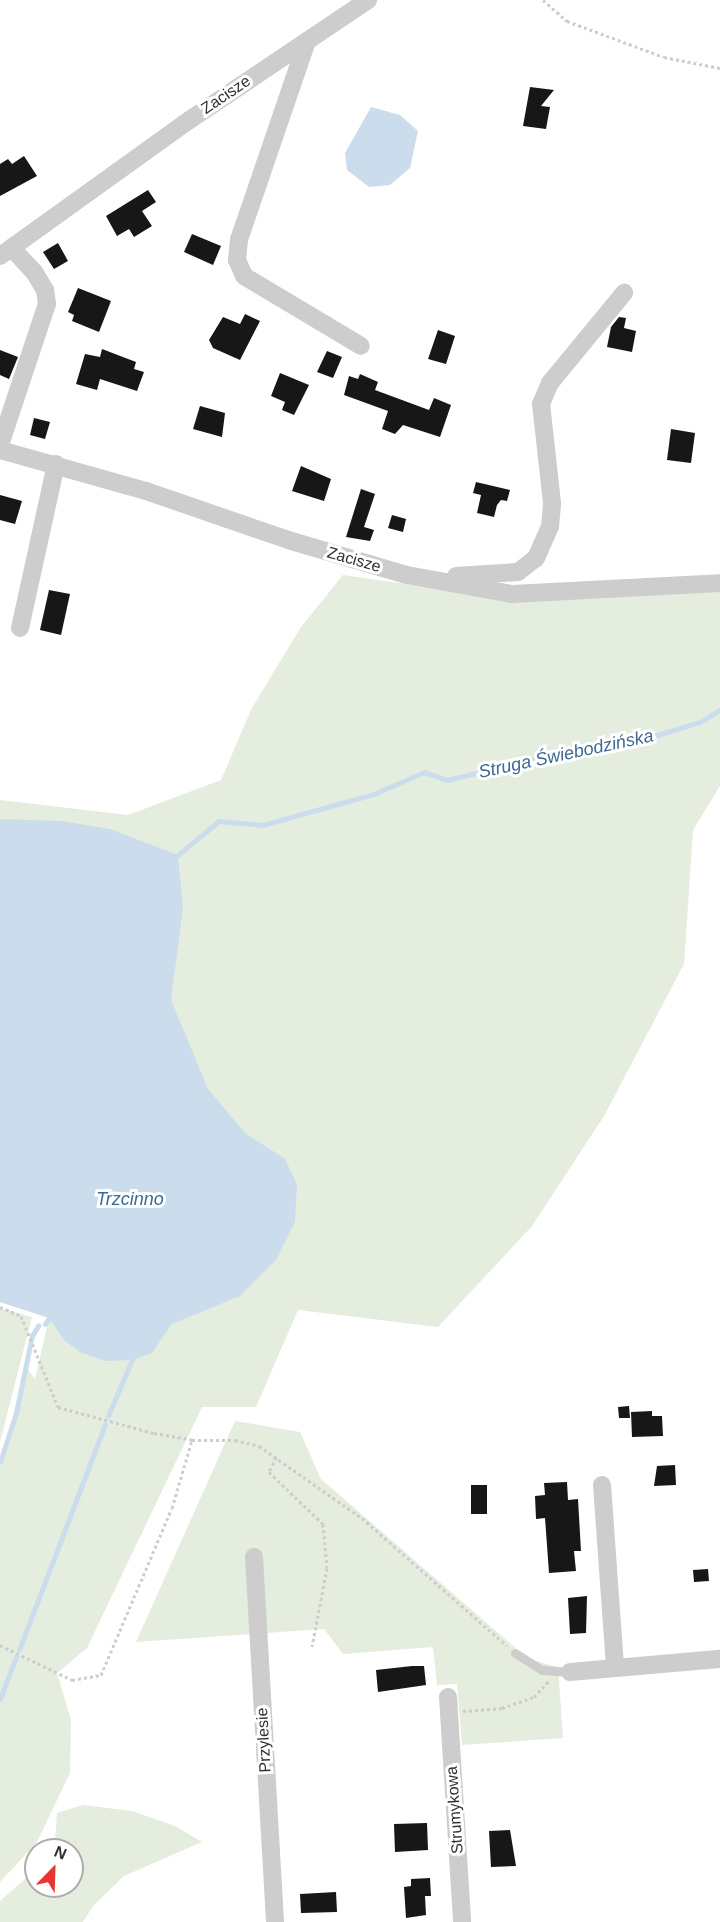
<!DOCTYPE html>
<meta charset="utf-8">
<style>
body{margin:0}
#map{position:relative;width:720px;height:1922px;overflow:hidden;background:#fff;font-family:Helvetica,sans-serif}
div>[style]{position:absolute}
.green>*{inset:0;background:#e5edde}
.water>*{inset:0;background:#cbdded}
.stream>*{height:4.5px;margin:-2.25px;padding:0 2.25px;transform-origin:2.25px;border-radius:2.25px;background:#cbdded}
.building>*{inset:0;background:#171717}
.path>*{height:3px;margin-top:-1.5px;transform-origin:0;background:repeating-linear-gradient(90deg,#cdcdcd 0 3px,transparent 0 6px)}
.lane>*{height:9px;margin:-4.5px;padding:0 4.5px;transform-origin:4.5px;border-radius:4.5px;background:#cdcdcd}
.street>*{height:18px;margin:-9px;padding:0 9px;transform-origin:9px;border-radius:9px;background:#cdcdcd}
span{translate:-50% -50%;white-space:nowrap;text-align:center;line-height:1.15;-webkit-text-stroke:6px #fff;paint-order:stroke}
.street-label{font-size:16px;color:#303030}
.water-label{font-size:18px;color:#3c6a94;font-style:italic}
.north{position:absolute;left:24px;top:1838px;width:60px;height:60px;box-sizing:border-box;background:#fff;border:2px solid #acacac;border-radius:50%;rotate:23deg;font-size:16px;font-weight:700;line-height:24px;text-align:center;color:#303030}
.north::after{content:'';display:block;margin:auto;width:21px;height:27px;background:#e73532;clip-path:polygon(50% 0,100% 100%,50% 72%,0 100%)}
</style>
<div id="map">
<div class="green">
<div style="clip-path:polygon(343px 575px,517px 600px,720px 577px,720px 786px,693px 830px,684px 964px,604px 1116px,532px 1226px,438px 1327px,298px 1310px,256px 1407px,202px 1407px,87px 1648px,57px 1673px,71px 1720px,70px 1773px,37px 1842px,0 1882px,0 1459px,28px 1370px,35px 1379px,49px 1318px,0 1302px,0 800px,128px 815px,221px 780px,252px 708px,301px 627px)"></div>
<div style="clip-path:polygon(0 1308px,32px 1317px,0 1442px)"></div>
<div style="clip-path:polygon(235px 1421px,300px 1432px,321px 1479px,528px 1659px,558px 1667px,563px 1738px,462px 1745px,457px 1684px,437px 1685px,433px 1647px,343px 1654px,324px 1629px,136px 1642px)"></div>
<div style="clip-path:polygon(83px 1805px,132px 1811px,175px 1826px,202px 1842px,124px 1876px,93px 1906px,83px 1922px,0 1922px,0 1901px,36px 1869px,36px 1886px,72px 1886px,72px 1850px,49px 1850px,55px 1841px,57px 1813px)"></div>
</div>
<div class="water">
<div style="clip-path:polygon(371px 107px,400px 115px,418px 131px,410px 168px,390px 185px,369px 187px,347px 170px,345px 153px)"></div>
<div style="clip-path:polygon(0 819px,62px 821px,110px 829px,178px 855px,183px 908px,171px 1000px,208px 1089px,245px 1133px,285px 1159px,297px 1184px,295px 1222px,276px 1260px,240px 1296px,172px 1324px,152px 1353px,132px 1360px,105px 1361px,80px 1352px,64px 1340px,49px 1318px,0 1302px)"></div>
</div>
<div class="stream">
<div style="left:178px;top:855px;width:53px;rotate:-39.7deg"></div>
<div style="left:219px;top:821px;width:44px;rotate:5.2deg"></div>
<div style="left:263px;top:825px;width:115px;rotate:-15.6deg"></div>
<div style="left:374px;top:794px;width:55px;rotate:-23.7deg"></div>
<div style="left:424px;top:772px;width:24px;rotate:19deg"></div>
<div style="left:447px;top:780px;width:143px;rotate:-13.4deg"></div>
<div style="left:586px;top:747px;width:66px;rotate:-8.7deg"></div>
<div style="left:651px;top:737px;width:51px;rotate:-17deg"></div>
<div style="left:700px;top:722px;width:23px;rotate:-31deg"></div>
<div style="left:45px;top:1324px;width:7px;rotate:-56deg"></div>
<div style="left:108px;top:1416px;width:61px;rotate:-66.8deg"></div>
<div style="left:0;top:1462px;width:52px;rotate:-71.9deg"></div>
<div style="left:16px;top:1413px;width:79px;rotate:-78.3deg"></div>
<div style="left:32px;top:1336px;width:12px;rotate:-59deg"></div>
<div style="left:19px;top:1650px;width:241px;rotate:-69.1deg"></div>
<div style="left:0;top:1699px;width:45px;rotate:-69.1deg"></div>
</div>
<div class="building">
<div style="clip-path:polygon(530px 87px,554px 90px,541px 106px,550px 107px,546px 129px,523px 126px)"></div>
<div style="clip-path:polygon(24px 156px,37px 176px,0 196px,0 164px,8px 159px,12px 164px)"></div>
<div style="clip-path:polygon(148px 190px,156px 202px,142px 211px,152px 226px,134px 237px,129px 229px,117px 236px,106px 216px)"></div>
<div style="clip-path:polygon(192px 234px,221px 246px,213px 265px,184px 252px)"></div>
<div style="clip-path:polygon(58px 243px,68px 261px,54px 269px,43px 252px)"></div>
<div style="clip-path:polygon(78px 288px,111px 301px,99px 332px,72px 321px,74px 315px,68px 312px)"></div>
<div style="clip-path:polygon(245px 314px,260px 321px,240px 360px,213px 348px,209px 340px,223px 317px,240px 324px)"></div>
<div style="clip-path:polygon(619px 317px,626px 318px,624px 328px,636px 331px,632px 352px,607px 347px,611px 327px)"></div>
<div style="clip-path:polygon(438px 330px,455px 336px,446px 364px,428px 359px)"></div>
<div style="clip-path:polygon(102px 349px,136px 362px,134px 369px,144px 372px,137px 391px,100px 379px,97px 390px,76px 384px,85px 354px,100px 357px)"></div>
<div style="clip-path:polygon(0 350px,18px 357px,9px 379px,0 375px)"></div>
<div style="clip-path:polygon(327px 351px,342px 357px,333px 378px,317px 372px)"></div>
<div style="clip-path:polygon(280px 373px,309px 385px,294px 415px,282px 410px,285px 402px,271px 396px)"></div>
<div style="clip-path:polygon(360px 374px,378px 382px,375px 390px,429px 410px,434px 398px,451px 405px,440px 437px,403px 425px,395px 434px,382px 429px,388px 411px,344px 395px,349px 376px,358px 379px)"></div>
<div style="clip-path:polygon(200px 406px,225px 413px,222px 437px,193px 429px)"></div>
<div style="clip-path:polygon(34px 418px,50px 422px,45px 439px,30px 435px)"></div>
<div style="clip-path:polygon(671px 429px,695px 433px,691px 463px,667px 460px)"></div>
<div style="clip-path:polygon(301px 466px,331px 479px,324px 501px,292px 491px)"></div>
<div style="clip-path:polygon(476px 482px,510px 490px,507px 501px,501px 500px,497px 505px,494px 517px,477px 513px,481px 495px,473px 493px)"></div>
<div style="clip-path:polygon(361px 489px,375px 494px,364px 527px,374px 530px,370px 541px,346px 537px)"></div>
<div style="clip-path:polygon(0 495px,22px 501px,15px 524px,0 520px)"></div>
<div style="clip-path:polygon(392px 515px,406px 519px,403px 532px,388px 528px)"></div>
<div style="clip-path:polygon(49px 590px,70px 594px,61px 635px,40px 630px)"></div>
<div style="clip-path:polygon(629px 1406px,630px 1418px,619px 1418px,618px 1407px)"></div>
<div style="clip-path:polygon(652px 1411px,652px 1416px,662px 1416px,663px 1436px,632px 1437px,631px 1412px)"></div>
<div style="clip-path:polygon(675px 1465px,676px 1485px,654px 1486px,657px 1466px)"></div>
<div style="clip-path:polygon(567px 1482px,568px 1500px,578px 1499px,581px 1551px,574px 1551px,576px 1571px,549px 1573px,545px 1518px,536px 1519px,535px 1496px,545px 1495px,544px 1483px)"></div>
<div style="clip-path:polygon(471px 1485px,487px 1485px,487px 1514px,471px 1514px)"></div>
<div style="clip-path:polygon(708px 1569px,709px 1581px,694px 1582px,693px 1570px)"></div>
<div style="clip-path:polygon(587px 1596px,586px 1633px,570px 1634px,568px 1598px)"></div>
<div style="clip-path:polygon(412px 1666px,424px 1666px,426px 1685px,378px 1692px,376px 1670px)"></div>
<div style="clip-path:polygon(427px 1823px,428px 1850px,395px 1852px,394px 1824px)"></div>
<div style="clip-path:polygon(510px 1830px,516px 1866px,491px 1867px,489px 1831px)"></div>
<div style="clip-path:polygon(430px 1878px,431px 1896px,425px 1896px,426px 1915px,406px 1918px,404px 1887px,411px 1886px,411px 1879px)"></div>
<div style="clip-path:polygon(336px 1892px,337px 1912px,301px 1913px,300px 1894px)"></div>
</div>
<div class="path">
<div style="left:543px;top:0;width:32px;rotate:41deg"></div>
<div style="left:567px;top:21px;width:103px;rotate:20.4deg"></div>
<div style="left:664px;top:57px;width:57px;rotate:11.1deg"></div>
<div style="left:0;top:1307px;width:23px;rotate:23deg"></div>
<div style="left:21px;top:1316px;width:98px;rotate:67.9deg"></div>
<div style="left:58px;top:1407px;width:99px;rotate:15.2deg"></div>
<div style="left:154px;top:1433px;width:39px;rotate:10deg"></div>
<div style="left:192px;top:1440px;width:43px"></div>
<div style="left:235px;top:1440px;width:25px;rotate:14deg"></div>
<div style="left:259px;top:1446px;width:126px;rotate:35deg"></div>
<div style="left:362px;top:1518px;width:193px;rotate:41.4deg"></div>
<div style="left:276px;top:1457px;width:17px;rotate:115deg"></div>
<div style="left:269px;top:1472px;width:75px;rotate:43.9deg"></div>
<div style="left:323px;top:1524px;width:44px;rotate:84.8deg"></div>
<div style="left:327px;top:1568px;width:80px;rotate:100.8deg"></div>
<div style="left:0;top:1645px;width:80px;rotate:25.9deg"></div>
<div style="left:72px;top:1680px;width:29px;rotate:-10deg"></div>
<div style="left:101px;top:1675px;width:181px;rotate:-67deg"></div>
<div style="left:172px;top:1508px;width:71px;rotate:-73.6deg"></div>
<div style="left:463px;top:1711px;width:39px;rotate:-4deg"></div>
<div style="left:502px;top:1708px;width:34px;rotate:-19deg"></div>
<div style="left:534px;top:1697px;width:22px;rotate:-47deg"></div>
</div>
<div class="lane">
<div style="left:515px;top:1653px;width:32px;rotate:32deg"></div>
<div style="left:542px;top:1670px;width:28px;rotate:4deg"></div>
</div>
<div class="street">
<div style="left:307px;top:41px;width:210px;rotate:108.9deg"></div>
<div style="left:239px;top:240px;width:20px;rotate:96deg"></div>
<div style="left:237px;top:260px;width:17px;rotate:66deg"></div>
<div style="left:244px;top:276px;width:136px;rotate:30.9deg"></div>
<div style="left:0;top:256px;width:231px;rotate:-35.7deg"></div>
<div style="left:188px;top:121px;width:217px;rotate:-33.9deg"></div>
<div style="left:0;top:445px;width:149px;rotate:-71.6deg"></div>
<div style="left:47px;top:304px;width:14px;rotate:-98deg"></div>
<div style="left:45px;top:290px;width:21px;rotate:-121deg"></div>
<div style="left:34px;top:272px;width:33px;rotate:-133deg"></div>
<div style="left:0;top:450px;width:152px;rotate:15.7deg"></div>
<div style="left:146px;top:491px;width:150px;rotate:19deg"></div>
<div style="left:288px;top:540px;width:124px;rotate:16.4deg"></div>
<div style="left:407px;top:575px;width:107px;rotate:10.3deg"></div>
<div style="left:512px;top:594px;width:208px;rotate:-3deg"></div>
<div style="left:456px;top:576px;width:62px;rotate:-3.7deg"></div>
<div style="left:518px;top:572px;width:23px;rotate:-38deg"></div>
<div style="left:536px;top:558px;width:34px;rotate:-66deg"></div>
<div style="left:550px;top:527px;width:24px;rotate:-85deg"></div>
<div style="left:552px;top:503px;width:100px;rotate:-96.3deg"></div>
<div style="left:541px;top:404px;width:23px;rotate:-67deg"></div>
<div style="left:550px;top:383px;width:117px;rotate:-50.6deg"></div>
<div style="left:20px;top:628px;width:168px;rotate:-77.6deg"></div>
<div style="left:602px;top:1485px;width:183px;rotate:85.9deg"></div>
<div style="left:254px;top:1557px;width:366px;rotate:86.7deg"></div>
<div style="left:570px;top:1672px;width:151px;rotate:-5deg"></div>
<div style="left:448px;top:1697px;width:225px;rotate:86.4deg"></div>
</div>
<div class="street-label">
<span style="left:226px;top:95px;rotate:-34deg">Zacisze</span>
<span style="left:354px;top:560px;rotate:16deg">Zacisze</span>
<span style="left:264px;top:1740px;rotate:-93deg">Przylesie</span>
<span style="left:455px;top:1810px;rotate:-94deg">Strumykowa</span>
</div>
<div class="water-label">
<span style="left:566px;top:754px;rotate:-12deg">Struga Świebodzińska</span>
<span style="left:130px;top:1199px">Trzcinno</span>
</div>
<div class="north">N</div>
</div>
